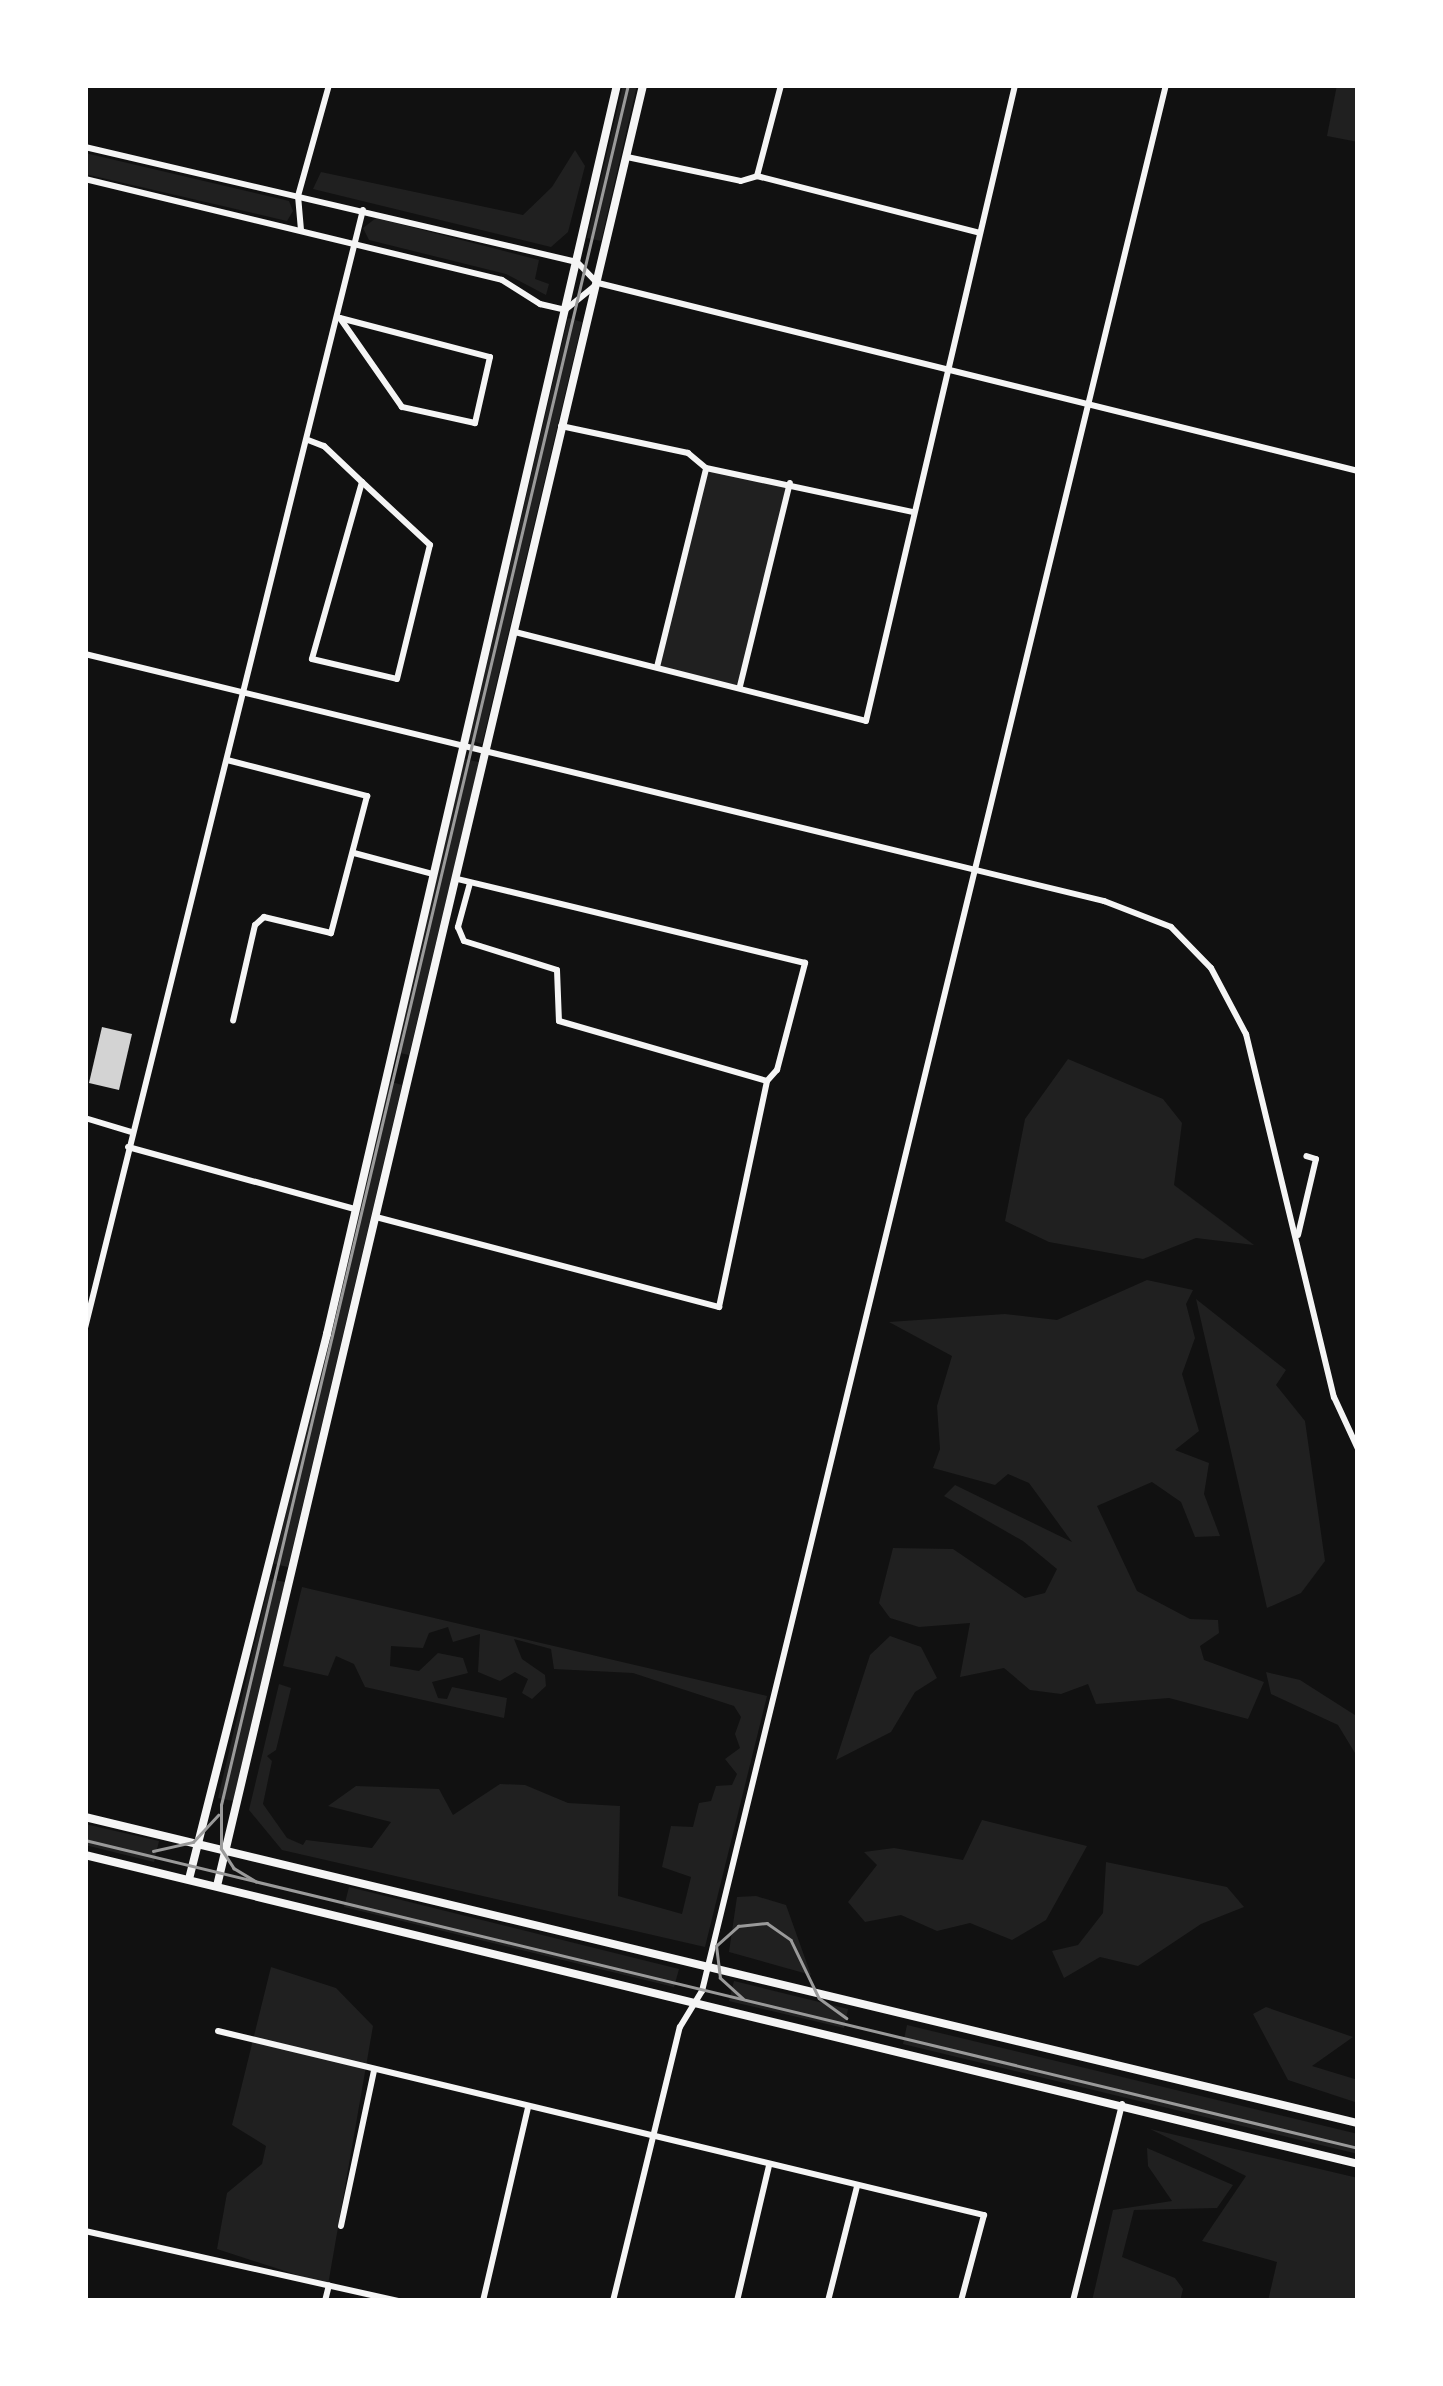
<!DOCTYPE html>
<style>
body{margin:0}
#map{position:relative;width:1443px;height:2386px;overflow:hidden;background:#111;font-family:"DejaVu Sans",sans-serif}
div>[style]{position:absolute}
.green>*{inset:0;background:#202020}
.building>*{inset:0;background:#d3d3d3}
.minor>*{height:6px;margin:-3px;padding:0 3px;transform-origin:3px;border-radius:3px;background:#f5f5f5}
.tertiary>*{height:8px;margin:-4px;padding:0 4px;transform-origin:4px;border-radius:4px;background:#f5f5f5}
.tram>*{height:2.5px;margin:-1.25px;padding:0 1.25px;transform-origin:1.25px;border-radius:1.25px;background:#9a9a9a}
span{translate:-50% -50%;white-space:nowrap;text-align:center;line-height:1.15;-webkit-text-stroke:10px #fff;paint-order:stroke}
.frame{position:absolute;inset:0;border:88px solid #fff;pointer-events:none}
</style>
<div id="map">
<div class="green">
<div style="clip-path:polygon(623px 85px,637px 85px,601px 241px,587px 238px)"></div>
<div style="clip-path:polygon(1337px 85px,1358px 85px,1358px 142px,1327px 136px)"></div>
<div style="clip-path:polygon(575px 150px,585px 166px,568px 232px,551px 247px,313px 189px,321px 172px,523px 215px,552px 187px)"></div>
<div style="clip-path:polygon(85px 153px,289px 201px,293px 211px,287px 221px,85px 174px)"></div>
<div style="clip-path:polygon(376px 218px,539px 260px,535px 279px,549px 284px,546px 295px,506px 274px,369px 240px,363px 228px)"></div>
<div style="clip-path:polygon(568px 318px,582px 322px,482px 744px,469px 740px)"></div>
<div style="clip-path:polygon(706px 468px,789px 485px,741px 686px,657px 666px)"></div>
<div style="clip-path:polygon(464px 759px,479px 762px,409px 1055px,395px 1052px)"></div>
<div style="clip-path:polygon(1068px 1059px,1163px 1099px,1182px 1123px,1174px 1185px,1254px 1245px,1196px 1238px,1143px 1259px,1049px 1242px,1005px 1221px,1025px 1119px)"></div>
<div style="clip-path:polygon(389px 1081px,402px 1085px,288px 1567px,274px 1564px)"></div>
<div style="clip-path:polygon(1147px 1280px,1193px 1290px,1186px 1304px,1195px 1338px,1182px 1374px,1199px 1431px,1175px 1450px,1209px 1463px,1204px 1494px,1220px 1536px,1195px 1537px,1181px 1502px,1152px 1482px,1097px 1506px,1137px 1591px,1190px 1619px,1218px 1620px,1219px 1633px,1200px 1646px,1204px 1660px,1264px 1682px,1248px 1719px,1169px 1698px,1096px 1704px,1088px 1684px,1061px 1694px,1030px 1690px,1004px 1668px,960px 1677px,970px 1623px,919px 1627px,890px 1618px,879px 1603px,893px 1548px,953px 1549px,1025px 1598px,1045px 1593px,1057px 1569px,1023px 1541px,944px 1496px,955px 1485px,1072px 1542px,1029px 1483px,1008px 1474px,995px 1485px,933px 1468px,940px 1449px,937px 1406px,952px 1356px,889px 1322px,1005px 1314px,1057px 1320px)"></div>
<div style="clip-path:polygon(1196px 1299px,1286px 1370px,1276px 1385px,1305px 1421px,1325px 1561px,1301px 1593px,1267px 1608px)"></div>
<div style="clip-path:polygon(270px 1579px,285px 1582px,233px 1801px,218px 1798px)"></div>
<div style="clip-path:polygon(302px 1587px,767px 1696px,705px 1947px,282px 1850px,249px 1810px,279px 1684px,291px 1688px,276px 1750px,267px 1756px,272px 1761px,263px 1804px,287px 1838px,303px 1845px,306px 1840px,372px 1848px,391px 1822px,328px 1806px,356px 1786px,439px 1789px,453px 1815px,500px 1784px,525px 1785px,568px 1803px,620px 1806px,618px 1896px,682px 1914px,691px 1877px,662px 1867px,671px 1826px,693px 1827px,699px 1803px,711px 1801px,716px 1786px,732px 1785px,737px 1774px,725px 1759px,740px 1748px,735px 1734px,741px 1717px,734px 1706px,633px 1673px,554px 1669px,551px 1649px,514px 1639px,522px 1659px,545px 1675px,546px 1686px,532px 1699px,522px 1693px,528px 1679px,515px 1672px,500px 1681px,478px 1672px,480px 1634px,453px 1642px,448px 1627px,429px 1633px,423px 1648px,391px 1646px,390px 1666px,419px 1671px,438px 1653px,463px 1658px,468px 1673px,432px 1682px,438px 1698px,447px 1699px,452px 1687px,507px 1698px,504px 1718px,365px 1687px,354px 1664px,336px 1656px,328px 1676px,283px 1666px)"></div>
<div style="clip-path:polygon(890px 1636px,921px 1647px,937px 1678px,915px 1692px,891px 1732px,836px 1760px,870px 1655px)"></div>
<div style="clip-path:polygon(1266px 1672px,1300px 1680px,1358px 1717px,1358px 1758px,1338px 1725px,1271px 1694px)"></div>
<div style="clip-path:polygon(982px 1820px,1087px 1846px,1046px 1920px,1012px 1940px,970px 1923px,937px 1931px,901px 1915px,865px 1922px,848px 1902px,877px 1865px,864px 1852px,894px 1848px,963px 1860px)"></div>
<div style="clip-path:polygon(85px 1824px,159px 1841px,154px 1862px,85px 1845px)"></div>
<div style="clip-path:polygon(1106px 1862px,1227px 1887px,1244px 1907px,1201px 1924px,1138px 1966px,1100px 1957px,1064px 1978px,1052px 1951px,1078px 1945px,1103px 1913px)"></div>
<div style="clip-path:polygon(349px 1887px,679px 1969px,674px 1987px,344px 1907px)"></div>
<div style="clip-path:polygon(756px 1896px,786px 1905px,811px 1975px,729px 1952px,737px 1897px)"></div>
<div style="clip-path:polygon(271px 1967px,336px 1988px,373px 2026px,328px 2285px,217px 2249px,227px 2193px,262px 2164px,266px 2146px,232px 2125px)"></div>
<div style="clip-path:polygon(734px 1981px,848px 2009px,844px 2028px,729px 2001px)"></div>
<div style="clip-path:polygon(1266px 2007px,1353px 2037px,1312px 2066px,1358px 2080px,1358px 2103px,1288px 2080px,1253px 2014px)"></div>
<div style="clip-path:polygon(907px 2025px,1358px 2134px,1358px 2154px,903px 2044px)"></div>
<div style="clip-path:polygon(1150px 2129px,1358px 2178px,1358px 2301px,1268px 2301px,1277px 2262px,1202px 2241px,1246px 2176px)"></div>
<div style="clip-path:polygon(1147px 2148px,1233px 2185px,1217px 2208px,1134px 2210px,1122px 2257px,1175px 2278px,1183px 2289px,1180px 2301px,1092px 2301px,1113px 2210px,1172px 2201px,1148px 2166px)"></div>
</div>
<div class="building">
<div style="clip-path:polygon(102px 1027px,132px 1034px,119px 1090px,89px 1083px)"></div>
</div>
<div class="minor">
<div style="left:85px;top:147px;width:505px;rotate:13.16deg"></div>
<div style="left:577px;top:262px;width:29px;rotate:46deg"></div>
<div style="left:627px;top:157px;width:116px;rotate:11.9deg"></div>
<div style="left:741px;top:181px;width:17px;rotate:-17deg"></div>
<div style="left:757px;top:176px;width:230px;rotate:14.3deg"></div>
<div style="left:757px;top:176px;width:94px;rotate:-75.2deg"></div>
<div style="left:85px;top:179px;width:429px;rotate:13.6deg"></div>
<div style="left:502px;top:280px;width:45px;rotate:32.3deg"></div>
<div style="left:540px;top:304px;width:26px;rotate:13deg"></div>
<div style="left:565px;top:310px;width:38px;rotate:-39deg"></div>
<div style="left:301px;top:230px;width:34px;rotate:-95deg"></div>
<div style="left:298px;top:196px;width:115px;rotate:-74.4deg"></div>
<div style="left:598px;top:283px;width:783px;rotate:13.89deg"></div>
<div style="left:340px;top:318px;width:155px;rotate:14.6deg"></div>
<div style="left:490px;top:357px;width:68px;rotate:102.8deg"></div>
<div style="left:475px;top:423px;width:75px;rotate:-167.6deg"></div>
<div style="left:402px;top:407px;width:108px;rotate:-124.9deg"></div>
<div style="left:561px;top:426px;width:130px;rotate:12deg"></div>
<div style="left:688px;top:453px;width:23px;rotate:40deg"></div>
<div style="left:706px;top:468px;width:212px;rotate:12deg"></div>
<div style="left:308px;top:440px;width:17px;rotate:21deg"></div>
<div style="left:324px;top:446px;width:52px;rotate:43.5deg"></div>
<div style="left:362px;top:482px;width:184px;rotate:105.8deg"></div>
<div style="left:312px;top:659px;width:87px;rotate:13.2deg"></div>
<div style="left:397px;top:679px;width:138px;rotate:-76.2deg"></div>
<div style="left:430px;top:545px;width:93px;rotate:-137.2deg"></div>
<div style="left:515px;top:632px;width:362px;rotate:14.2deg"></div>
<div style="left:866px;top:721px;width:653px;rotate:-76.81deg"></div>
<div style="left:85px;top:654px;width:1049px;rotate:13.63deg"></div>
<div style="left:1104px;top:901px;width:72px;rotate:21.2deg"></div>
<div style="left:1171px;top:927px;width:57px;rotate:45.7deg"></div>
<div style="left:1211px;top:968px;width:75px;rotate:62.1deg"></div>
<div style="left:1246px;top:1034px;width:374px;rotate:76.4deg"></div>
<div style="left:1334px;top:1397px;width:57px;rotate:65.2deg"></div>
<div style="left:657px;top:667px;width:204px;rotate:-76.1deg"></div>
<div style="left:740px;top:686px;width:209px;rotate:-76.2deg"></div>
<div style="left:227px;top:760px;width:145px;rotate:14.4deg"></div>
<div style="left:367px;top:796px;width:142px;rotate:104.7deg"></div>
<div style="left:331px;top:933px;width:69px;rotate:-166.6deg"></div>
<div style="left:264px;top:917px;width:12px;rotate:138deg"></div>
<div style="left:255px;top:925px;width:98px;rotate:102.9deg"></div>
<div style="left:354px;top:853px;width:82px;rotate:14.9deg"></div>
<div style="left:470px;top:883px;width:46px;rotate:105.3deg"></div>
<div style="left:458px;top:927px;width:15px;rotate:67deg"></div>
<div style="left:464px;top:941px;width:97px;rotate:17.3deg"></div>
<div style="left:557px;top:970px;width:51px;rotate:87.8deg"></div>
<div style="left:559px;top:1021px;width:216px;rotate:16.1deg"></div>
<div style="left:85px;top:1118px;width:48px;rotate:16.9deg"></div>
<div style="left:128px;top:1147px;width:235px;rotate:15.3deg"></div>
<div style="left:376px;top:1217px;width:355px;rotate:14.7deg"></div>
<div style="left:719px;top:1307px;width:231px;rotate:-78deg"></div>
<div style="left:767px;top:1081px;width:15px;rotate:-48deg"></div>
<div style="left:777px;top:1070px;width:111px;rotate:-75.3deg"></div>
<div style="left:805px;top:963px;width:357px;rotate:-166.4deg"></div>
<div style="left:1298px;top:1235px;width:78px;rotate:-76.7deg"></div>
<div style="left:1316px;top:1159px;width:10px;rotate:-163deg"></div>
<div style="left:85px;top:1328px;width:1152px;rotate:-76.04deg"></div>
<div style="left:218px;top:2031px;width:788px;rotate:13.51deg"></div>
<div style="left:984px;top:2215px;width:89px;rotate:105deg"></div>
<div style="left:341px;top:2226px;width:158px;rotate:-78deg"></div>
<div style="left:85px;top:2231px;width:322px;rotate:12.6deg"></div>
<div style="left:325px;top:2301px;width:16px;rotate:-76deg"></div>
<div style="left:483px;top:2301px;width:198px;rotate:-76.9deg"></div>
<div style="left:613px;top:2301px;width:282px;rotate:-76.3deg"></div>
<div style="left:680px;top:2027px;width:42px;rotate:-58.6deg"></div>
<div style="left:702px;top:1991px;width:1962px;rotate:-76.32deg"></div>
<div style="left:737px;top:2301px;width:139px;rotate:-76.7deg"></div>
<div style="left:828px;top:2301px;width:119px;rotate:-75.8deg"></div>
<div style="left:1073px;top:2301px;width:203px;rotate:-76deg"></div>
</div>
<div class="tertiary">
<div style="left:85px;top:1817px;width:1309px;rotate:13.52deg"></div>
<div style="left:85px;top:1855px;width:1310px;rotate:13.64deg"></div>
<div style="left:189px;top:1879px;width:562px;rotate:-75.79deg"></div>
<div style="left:327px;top:1334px;width:1282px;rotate:-76.93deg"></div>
<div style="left:217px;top:1886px;width:1851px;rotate:-76.69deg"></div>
</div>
<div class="tram">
<div style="left:85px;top:1840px;width:1310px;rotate:13.6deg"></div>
<div style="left:153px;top:1851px;width:41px;rotate:-12.7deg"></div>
<div style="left:193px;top:1842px;width:37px;rotate:-47deg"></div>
<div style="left:256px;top:1882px;width:26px;rotate:-149deg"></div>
<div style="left:234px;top:1869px;width:24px;rotate:-123deg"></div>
<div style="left:221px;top:1849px;width:44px;rotate:-90deg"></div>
<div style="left:221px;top:1805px;width:1767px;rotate:-76.69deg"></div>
<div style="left:743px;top:1999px;width:31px;rotate:-138deg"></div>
<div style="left:720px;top:1978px;width:32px;rotate:-97deg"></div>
<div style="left:716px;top:1946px;width:30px;rotate:-42deg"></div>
<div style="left:738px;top:1926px;width:29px;rotate:-6deg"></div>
<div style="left:767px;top:1923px;width:29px;rotate:35deg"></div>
<div style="left:791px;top:1940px;width:64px;rotate:64.2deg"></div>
<div style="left:819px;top:1998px;width:34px;rotate:36deg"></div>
</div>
<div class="frame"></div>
</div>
